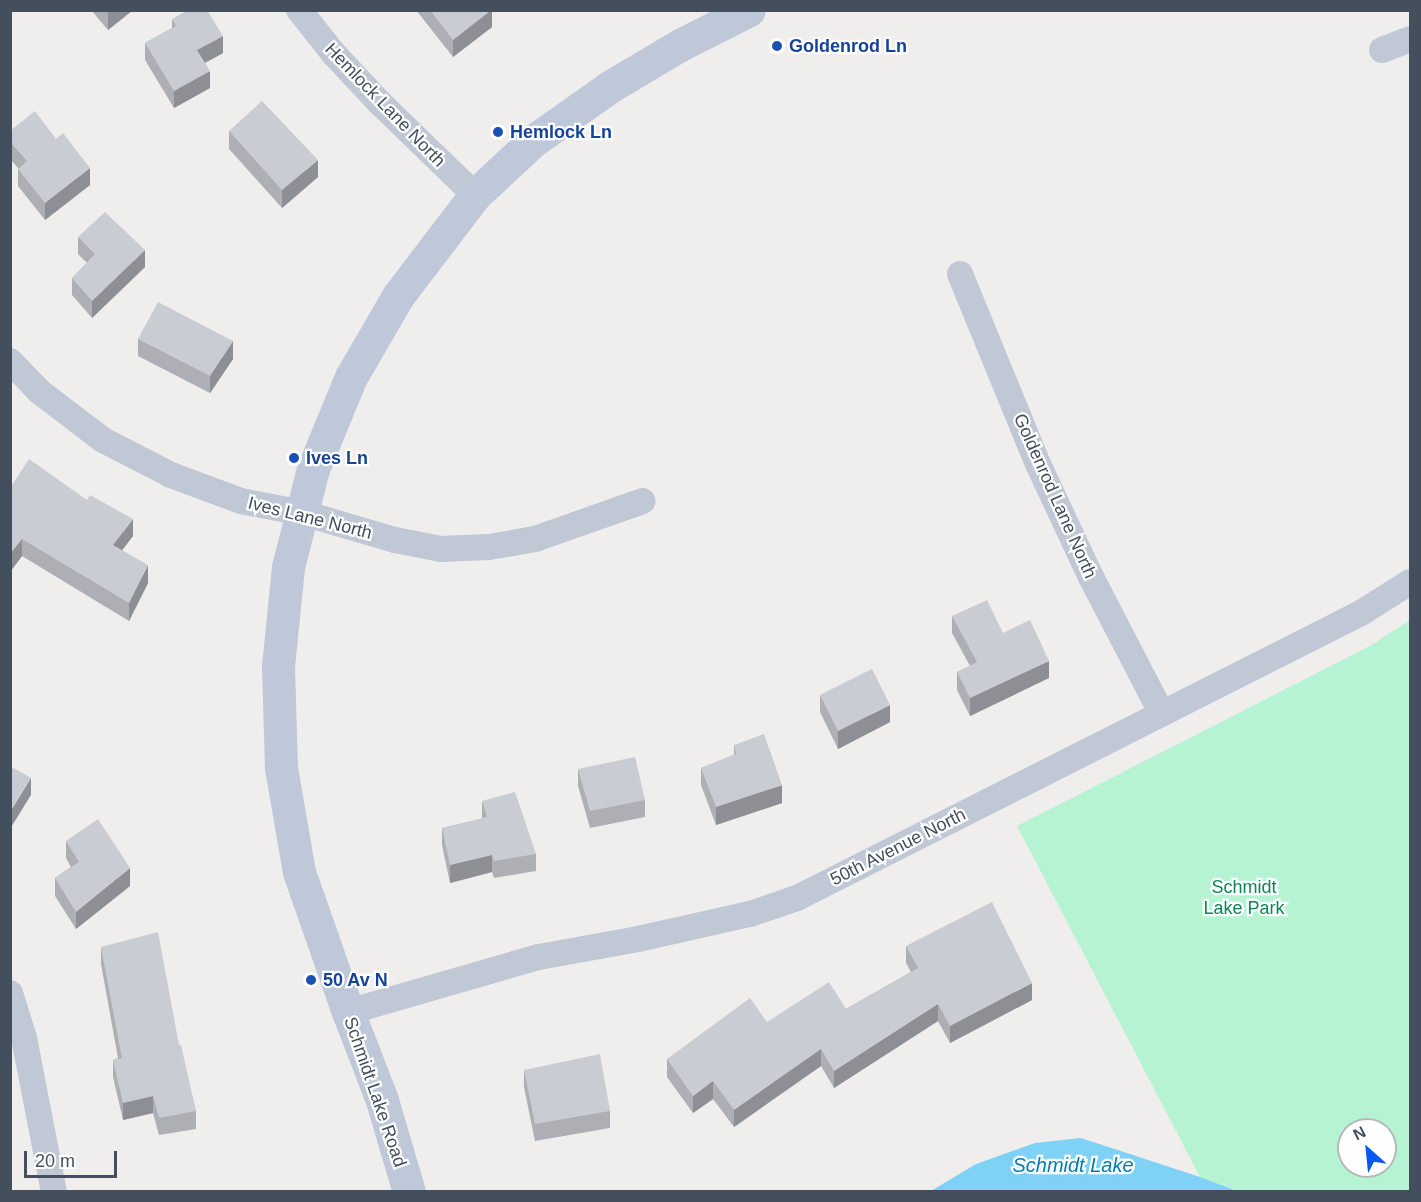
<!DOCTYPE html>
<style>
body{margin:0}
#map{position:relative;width:1421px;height:1202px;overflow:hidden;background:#f0eded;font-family:Helvetica,sans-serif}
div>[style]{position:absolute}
.green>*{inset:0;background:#b6f3d3}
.water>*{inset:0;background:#7fd2f5}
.street>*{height:26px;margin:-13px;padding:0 13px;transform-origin:13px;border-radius:13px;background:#bfc8d4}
.secondary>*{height:33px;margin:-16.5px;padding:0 16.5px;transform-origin:16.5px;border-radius:16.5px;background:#bec8d9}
.wall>*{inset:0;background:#adafb5}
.shaded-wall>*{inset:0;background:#8d8f94}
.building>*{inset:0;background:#c9ccd3}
.dots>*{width:16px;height:16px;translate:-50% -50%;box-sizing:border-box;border:3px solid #fff;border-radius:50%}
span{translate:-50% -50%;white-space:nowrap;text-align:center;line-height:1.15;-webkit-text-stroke:4.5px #fff;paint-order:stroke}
.transit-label{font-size:18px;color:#164399;font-weight:700}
.left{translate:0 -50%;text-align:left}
.street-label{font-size:18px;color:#444f5d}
.park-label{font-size:18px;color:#0d8554}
.water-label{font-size:20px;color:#007eb4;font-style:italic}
.frame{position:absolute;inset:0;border:12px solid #444f5d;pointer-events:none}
.north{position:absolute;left:1337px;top:1118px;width:60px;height:60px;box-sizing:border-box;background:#fff;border:2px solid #b4b9be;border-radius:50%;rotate:333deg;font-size:16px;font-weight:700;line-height:24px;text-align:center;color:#444f5d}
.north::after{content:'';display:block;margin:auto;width:21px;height:27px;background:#0659f1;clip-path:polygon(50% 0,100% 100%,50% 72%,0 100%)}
.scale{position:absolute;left:24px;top:1151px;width:93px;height:27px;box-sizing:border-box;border:3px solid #444f5d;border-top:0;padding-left:8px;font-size:18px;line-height:21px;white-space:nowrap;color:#444f5d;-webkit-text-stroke:4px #fff;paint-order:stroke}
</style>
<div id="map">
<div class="green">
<div style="clip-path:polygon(evenodd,1410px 620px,1410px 1191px,1237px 1191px,1200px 1177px,1017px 826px,1370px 646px,1410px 620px,1349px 1130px,1385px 1130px,1385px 1166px,1349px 1166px,1349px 1130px)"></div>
</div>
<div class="water">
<div style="clip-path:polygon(1081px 1138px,1200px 1177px,1237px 1191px,931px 1191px,976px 1164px,1035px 1143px)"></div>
</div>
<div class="street">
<div style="left:299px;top:10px;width:56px;rotate:51.5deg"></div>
<div style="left:334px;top:54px;width:69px;rotate:46.8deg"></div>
<div style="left:381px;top:104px;width:131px;rotate:44.1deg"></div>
<div style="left:1382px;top:50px;width:30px;rotate:-21deg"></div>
<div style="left:960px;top:274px;width:205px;rotate:67.7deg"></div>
<div style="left:1038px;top:464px;width:125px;rotate:64.9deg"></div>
<div style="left:1091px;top:577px;width:154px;rotate:62.6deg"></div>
<div style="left:10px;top:361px;width:43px;rotate:45.9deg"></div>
<div style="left:40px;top:392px;width:79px;rotate:37.3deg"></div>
<div style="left:103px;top:440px;width:76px;rotate:27.2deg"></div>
<div style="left:171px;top:475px;width:75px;rotate:20.4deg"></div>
<div style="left:241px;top:501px;width:63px;rotate:11deg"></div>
<div style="left:303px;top:513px;width:96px;rotate:16.4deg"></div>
<div style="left:395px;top:540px;width:47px;rotate:11.1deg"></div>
<div style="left:441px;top:549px;width:48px;rotate:-2.4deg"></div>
<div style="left:489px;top:547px;width:47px;rotate:-9.9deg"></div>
<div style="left:535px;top:539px;width:114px;rotate:-19.4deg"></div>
<div style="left:10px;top:993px;width:47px;rotate:72.7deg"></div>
<div style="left:24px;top:1038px;width:157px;rotate:79deg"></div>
<div style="left:348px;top:1012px;width:199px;rotate:-16.1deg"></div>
<div style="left:539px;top:957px;width:101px;rotate:-10.3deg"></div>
<div style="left:638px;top:939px;width:115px;rotate:-12.6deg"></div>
<div style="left:750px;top:914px;width:50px;rotate:-18.8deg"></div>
<div style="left:797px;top:898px;width:632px;rotate:-26.81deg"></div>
<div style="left:1361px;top:613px;width:58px;rotate:-32.3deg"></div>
</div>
<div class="secondary">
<div style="left:409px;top:1192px;width:96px;rotate:-106.4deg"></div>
<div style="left:382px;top:1100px;width:94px;rotate:-111.1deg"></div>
<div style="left:348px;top:1012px;width:148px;rotate:-109.3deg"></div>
<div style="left:299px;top:872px;width:106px;rotate:-99.8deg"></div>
<div style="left:281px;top:768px;width:102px;rotate:-91.7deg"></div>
<div style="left:278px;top:666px;width:100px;rotate:-84.2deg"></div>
<div style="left:288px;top:567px;width:101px;rotate:-75.7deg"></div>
<div style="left:313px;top:469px;width:100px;rotate:-67.6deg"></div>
<div style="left:351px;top:377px;width:94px;rotate:-59.9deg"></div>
<div style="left:398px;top:296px;width:127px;rotate:-52.7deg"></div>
<div style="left:475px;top:195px;width:79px;rotate:-43deg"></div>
<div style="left:533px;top:141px;width:95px;rotate:-35.2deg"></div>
<div style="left:611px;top:86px;width:80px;rotate:-30.7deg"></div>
<div style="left:680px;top:45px;width:77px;rotate:-26.9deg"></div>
</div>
<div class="wall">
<div style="clip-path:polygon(91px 10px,133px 10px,108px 30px)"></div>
<div style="clip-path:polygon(416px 10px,492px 10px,492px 27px,453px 57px)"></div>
<div style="clip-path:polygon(172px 19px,223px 53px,205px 63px,210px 88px,174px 108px,145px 60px,145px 43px,172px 28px)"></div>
<div style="clip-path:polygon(10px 131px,90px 185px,45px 220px,18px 186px,18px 168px,10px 159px)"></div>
<div style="clip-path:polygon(229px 131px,318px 177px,282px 208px,229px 149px)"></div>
<div style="clip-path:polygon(78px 237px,145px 267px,92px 318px,72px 295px,72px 278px,87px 263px,78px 254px)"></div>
<div style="clip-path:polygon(138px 339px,233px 359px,210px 393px,138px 356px)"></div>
<div style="clip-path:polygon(10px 484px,133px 536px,122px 550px,148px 583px,129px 621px,22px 556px,10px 572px)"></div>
<div style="clip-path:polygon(952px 616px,1003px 633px,1049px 678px,970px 716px,957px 690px,957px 672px,970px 666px,952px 633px)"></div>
<div style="clip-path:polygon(820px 695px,890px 722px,838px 749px,820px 712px)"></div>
<div style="clip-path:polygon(734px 745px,782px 803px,716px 825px,701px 785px,701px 768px,734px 755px)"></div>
<div style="clip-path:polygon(578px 769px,645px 800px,645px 817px,590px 828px,578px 786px)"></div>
<div style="clip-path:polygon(482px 801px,536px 854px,536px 871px,494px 878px,492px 872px,450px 883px,442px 845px,442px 828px,482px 819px)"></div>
<div style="clip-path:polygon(66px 841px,130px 886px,76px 929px,55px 896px,55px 878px,71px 867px,66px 858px)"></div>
<div style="clip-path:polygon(906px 946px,1032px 1000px,950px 1043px,938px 1021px,834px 1088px,821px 1066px,734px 1127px,713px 1099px,693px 1113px,667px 1077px,667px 1059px,767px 1022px,846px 1009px,911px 972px,906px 963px)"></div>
<div style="clip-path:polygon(101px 947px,179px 1045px,196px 1111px,196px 1129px,159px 1135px,153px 1113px,123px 1120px,113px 1077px,113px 1060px,118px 1058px,101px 964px)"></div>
<div style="clip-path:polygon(524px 1070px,610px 1111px,610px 1128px,535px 1141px,524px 1087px)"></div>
</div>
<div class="shaded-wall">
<div style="clip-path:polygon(111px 10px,133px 10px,108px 30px,108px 13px)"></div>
<div style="clip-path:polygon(492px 10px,492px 27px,453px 57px,453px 40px)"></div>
<div style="clip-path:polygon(223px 36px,223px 53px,197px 67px,197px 50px)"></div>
<div style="clip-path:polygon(210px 71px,210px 88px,174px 108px,174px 91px)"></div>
<div style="clip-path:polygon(318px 160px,318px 177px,282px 208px,282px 190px)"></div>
<div style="clip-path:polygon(90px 168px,90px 185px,45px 220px,45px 203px)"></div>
<div style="clip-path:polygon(145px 250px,145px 267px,92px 318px,92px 301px)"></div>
<div style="clip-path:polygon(233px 341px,233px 359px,210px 393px,210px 376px)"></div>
<div style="clip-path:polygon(133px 519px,133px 536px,113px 562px,113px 545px)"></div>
<div style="clip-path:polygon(22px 539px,22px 556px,10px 572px,10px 554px)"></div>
<div style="clip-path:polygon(148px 565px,148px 583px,129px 621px,129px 603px)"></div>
<div style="clip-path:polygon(1049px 661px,1049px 678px,970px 716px,970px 698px)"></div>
<div style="clip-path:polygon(890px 705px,890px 722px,838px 749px,838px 731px)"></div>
<div style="clip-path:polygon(31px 778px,31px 795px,10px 829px,10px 812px)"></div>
<div style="clip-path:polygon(782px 785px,782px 803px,716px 825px,716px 807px)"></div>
<div style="clip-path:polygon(492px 855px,492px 872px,450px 883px,450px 865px)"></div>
<div style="clip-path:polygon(130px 868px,130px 886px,76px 929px,76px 912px)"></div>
<div style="clip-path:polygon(1032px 983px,1032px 1000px,950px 1043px,950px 1026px)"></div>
<div style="clip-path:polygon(938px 1004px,938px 1021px,834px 1088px,834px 1071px)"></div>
<div style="clip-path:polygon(821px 1049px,821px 1066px,734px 1127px,734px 1110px)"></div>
<div style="clip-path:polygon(713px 1081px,713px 1099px,693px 1113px,693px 1096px)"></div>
<div style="clip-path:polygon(153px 1096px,153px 1113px,123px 1120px,123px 1103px)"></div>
</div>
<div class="building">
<div style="clip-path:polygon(188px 10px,207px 10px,223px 36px,197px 50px,210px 71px,174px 91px,145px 43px,176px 26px,172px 19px)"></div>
<div style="clip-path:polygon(430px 10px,491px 10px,453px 40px)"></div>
<div style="clip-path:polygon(262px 101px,318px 160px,282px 190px,229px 131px)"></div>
<div style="clip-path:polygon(35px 111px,56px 139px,63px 133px,90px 168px,45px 203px,18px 169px,27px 161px,10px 142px,10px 131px)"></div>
<div style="clip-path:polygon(105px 212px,145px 250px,92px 301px,72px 278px,95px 254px,78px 237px)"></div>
<div style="clip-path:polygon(158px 302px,233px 341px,210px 376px,138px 339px)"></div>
<div style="clip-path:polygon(29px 459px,87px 500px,90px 495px,133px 519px,113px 545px,148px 565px,129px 603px,22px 539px,10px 554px,10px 484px,12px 485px)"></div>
<div style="clip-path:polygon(987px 600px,1003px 633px,1030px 620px,1049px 661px,970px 698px,957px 672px,977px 662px,952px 616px)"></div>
<div style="clip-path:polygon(872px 669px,890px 705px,838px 731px,820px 695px)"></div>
<div style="clip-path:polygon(764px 734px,782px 785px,716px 807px,701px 768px,736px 754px,734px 745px)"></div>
<div style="clip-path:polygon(635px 757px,645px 800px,590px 811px,578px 769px)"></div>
<div style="clip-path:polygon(10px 766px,31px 778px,10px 812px)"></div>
<div style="clip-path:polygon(515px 792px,536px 854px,494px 861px,492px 855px,450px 865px,442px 828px,487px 817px,482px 801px)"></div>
<div style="clip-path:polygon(98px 819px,130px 868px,76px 912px,55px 878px,79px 862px,66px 841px)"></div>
<div style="clip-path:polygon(992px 902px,1032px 983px,950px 1026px,938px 1004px,834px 1071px,821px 1049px,734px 1110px,713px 1081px,693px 1096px,667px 1059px,750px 998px,767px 1022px,829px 982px,846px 1009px,918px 968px,906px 946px)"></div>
<div style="clip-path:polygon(158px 932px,179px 1045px,181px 1045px,196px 1111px,159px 1118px,153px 1096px,123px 1103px,113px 1060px,122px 1058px,101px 947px)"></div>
<div style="clip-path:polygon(600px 1054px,610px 1111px,535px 1124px,524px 1070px)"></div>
</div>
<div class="dots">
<div style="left:777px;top:46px;background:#1a4fb4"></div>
<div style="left:498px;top:132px;background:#1a4fb4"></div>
<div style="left:294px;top:458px;background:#1a4fb4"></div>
<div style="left:311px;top:980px;background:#1a4fb4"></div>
</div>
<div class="transit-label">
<span class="left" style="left:789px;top:46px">Goldenrod Ln</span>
<span class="left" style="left:510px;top:132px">Hemlock Ln</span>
<span class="left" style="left:306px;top:458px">Ives Ln</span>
<span class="left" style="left:323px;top:980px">50 Av N</span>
</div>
<div class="street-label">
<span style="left:385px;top:105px;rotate:46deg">Hemlock Lane North</span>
<span style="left:1055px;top:496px;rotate:66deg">Goldenrod Lane North</span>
<span style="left:310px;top:518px;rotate:14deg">Ives Lane North</span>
<span style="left:898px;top:847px;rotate:-27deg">50th Avenue North</span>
<span style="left:375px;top:1092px;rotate:71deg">Schmidt Lake Road</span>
</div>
<div class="park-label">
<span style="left:1244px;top:898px">Schmidt<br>Lake Park</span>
</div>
<div class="water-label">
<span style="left:1073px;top:1165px">Schmidt Lake</span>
</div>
<div class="frame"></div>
<div class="north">N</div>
<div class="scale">20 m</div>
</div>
